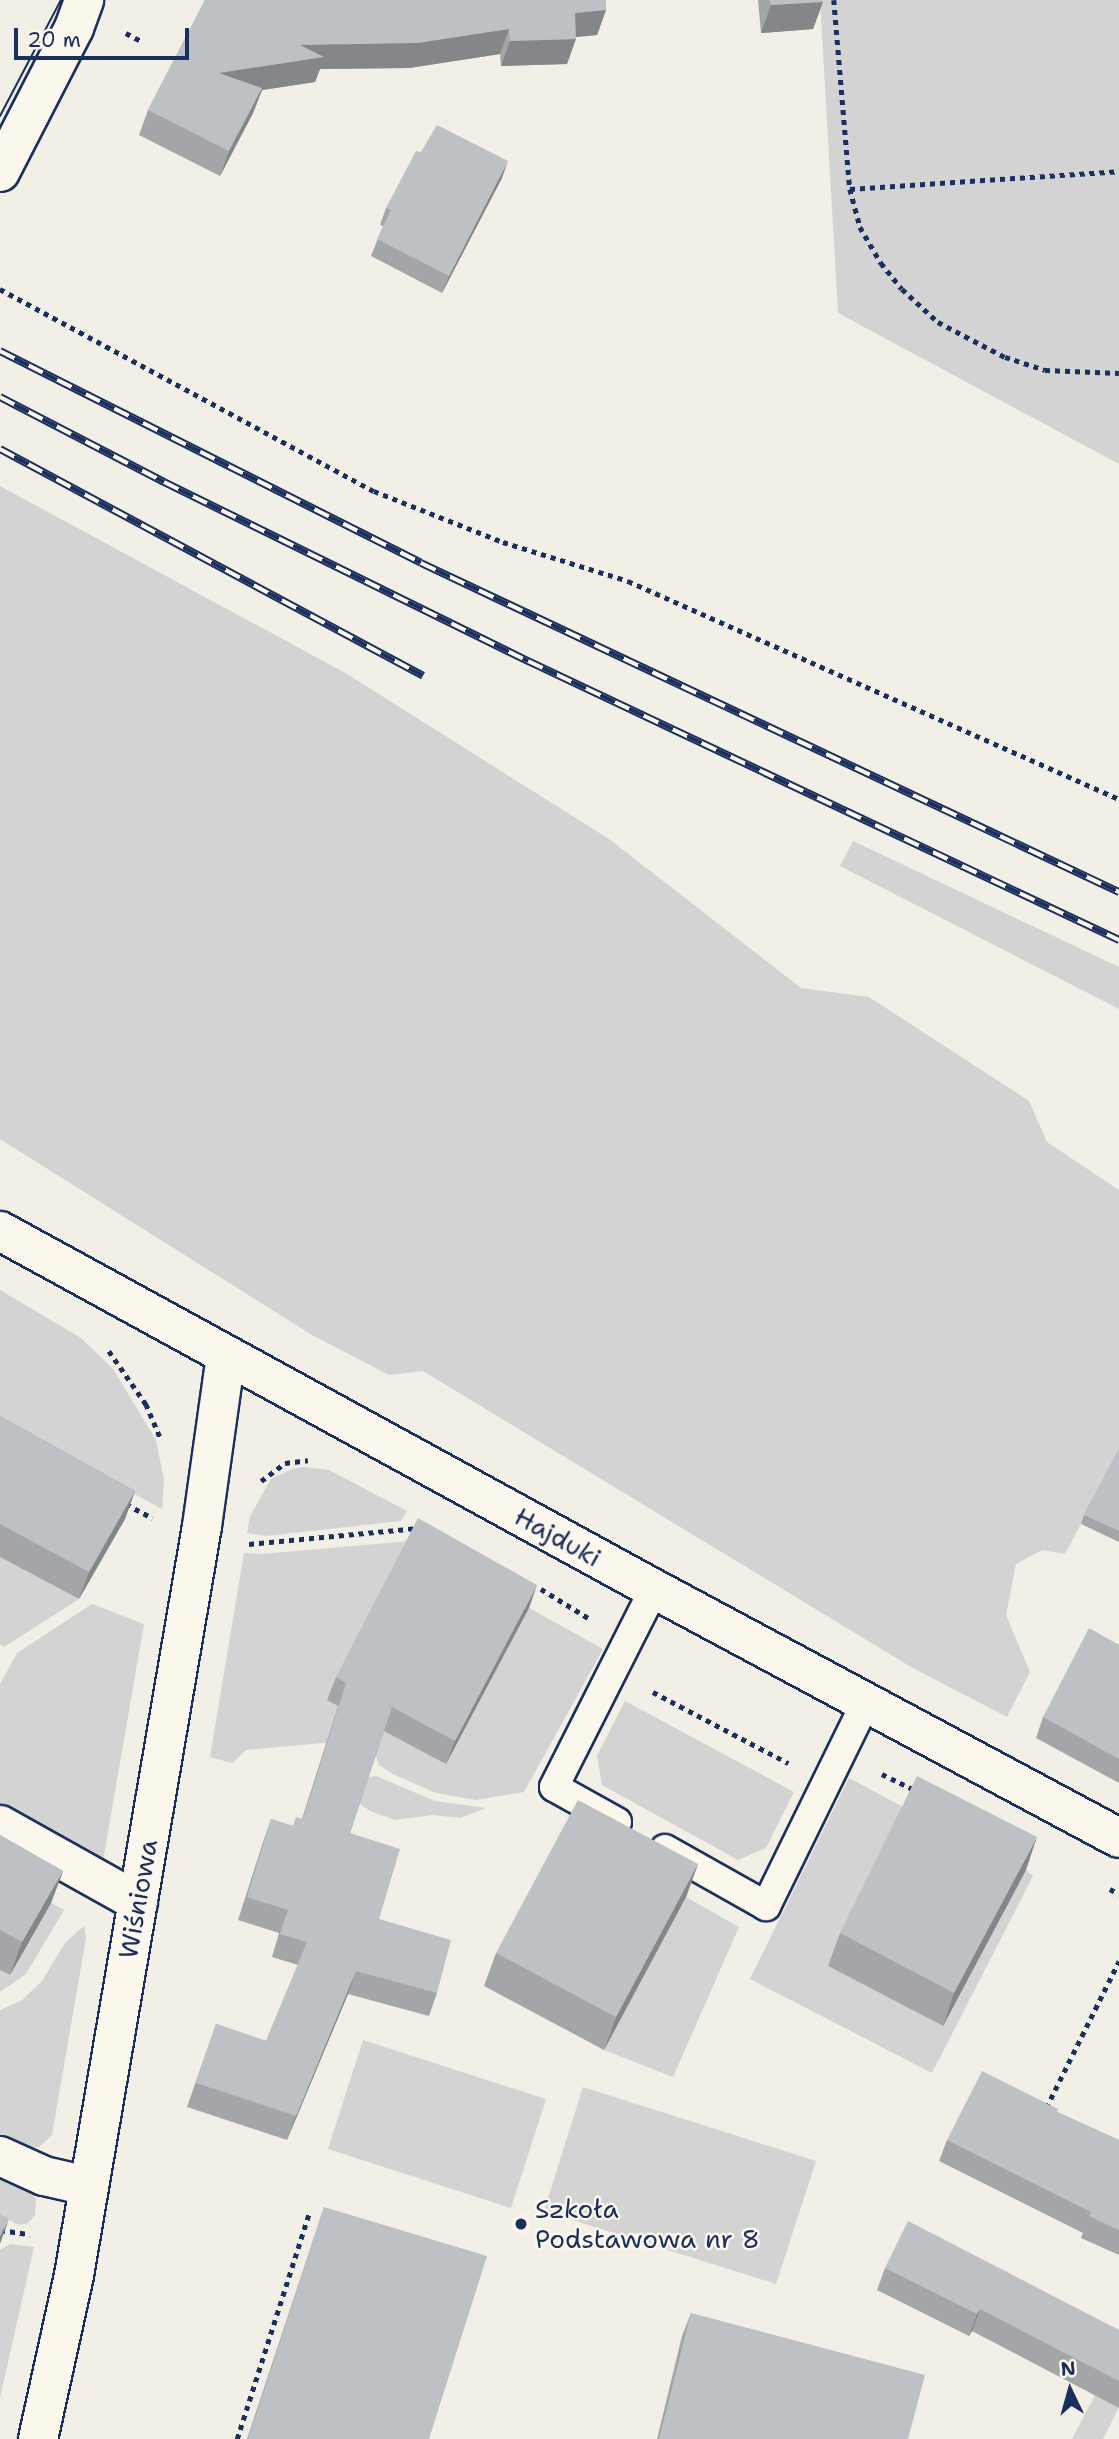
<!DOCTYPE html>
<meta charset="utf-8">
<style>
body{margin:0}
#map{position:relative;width:1119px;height:2439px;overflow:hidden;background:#f2efe6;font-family:"Shantell Sans",sans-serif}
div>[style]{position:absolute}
.green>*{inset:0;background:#d2d3d2}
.path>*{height:4.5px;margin-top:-2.25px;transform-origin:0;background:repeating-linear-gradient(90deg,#1b2f5e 0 5px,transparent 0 10px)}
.roads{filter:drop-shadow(2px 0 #1b2f5e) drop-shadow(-2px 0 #1b2f5e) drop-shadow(0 2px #1b2f5e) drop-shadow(0 -2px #1b2f5e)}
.lane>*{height:28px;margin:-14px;padding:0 14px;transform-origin:14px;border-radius:14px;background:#fbf7ec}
.street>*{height:38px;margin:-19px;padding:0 19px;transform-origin:19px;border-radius:19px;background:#fbf7ec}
.secondary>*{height:38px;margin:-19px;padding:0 19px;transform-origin:19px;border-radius:19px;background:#fbf7ec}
.tram>*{height:2px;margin:-1px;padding:0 1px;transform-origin:1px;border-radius:1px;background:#1b2f5e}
.rail>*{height:8px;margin-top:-4px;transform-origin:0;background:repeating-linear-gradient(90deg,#fbf7ec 0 16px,#1b2f5e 0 32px);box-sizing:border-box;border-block:2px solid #1b2f5e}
.wall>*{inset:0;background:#a3a5a9}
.shaded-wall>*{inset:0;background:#848689}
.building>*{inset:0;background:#bdc0c4}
.dots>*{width:19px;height:19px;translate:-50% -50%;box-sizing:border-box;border:4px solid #fbf7ec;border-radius:50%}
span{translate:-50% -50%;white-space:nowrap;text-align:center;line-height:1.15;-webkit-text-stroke:5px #fbf7ec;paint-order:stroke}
.street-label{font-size:26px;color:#1b2f5e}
.poi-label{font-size:26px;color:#1b2f5e}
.left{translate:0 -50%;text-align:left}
.north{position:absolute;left:1035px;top:2355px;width:70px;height:70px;-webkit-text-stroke:5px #fbf7ec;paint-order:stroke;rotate:355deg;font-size:19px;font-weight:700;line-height:28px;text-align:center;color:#1b2f5e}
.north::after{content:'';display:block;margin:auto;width:24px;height:32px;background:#1b2f5e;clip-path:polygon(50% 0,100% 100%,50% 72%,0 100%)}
.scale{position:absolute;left:14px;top:28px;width:175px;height:32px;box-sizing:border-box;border:4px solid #1b2f5e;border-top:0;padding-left:9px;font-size:21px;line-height:24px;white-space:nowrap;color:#1b2f5e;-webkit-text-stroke:5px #fbf7ec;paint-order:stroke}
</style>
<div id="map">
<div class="green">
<div style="clip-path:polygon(820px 0,1119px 0,1119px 464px,838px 313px)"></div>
<div style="clip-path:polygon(0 486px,347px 674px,609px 839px,801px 988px,869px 997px,1029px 1101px,1047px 1142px,1119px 1190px,1119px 1452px,1065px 1554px,1042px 1550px,1016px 1564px,1006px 1615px,1030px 1672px,1007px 1717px,911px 1667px,423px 1371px,389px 1375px,312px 1335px,0 1139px)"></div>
<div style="clip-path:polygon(853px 841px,1119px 967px,1119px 1009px,840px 866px)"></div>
<div style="clip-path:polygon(0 1290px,81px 1338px,113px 1369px,156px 1440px,164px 1480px,162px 1509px,0 1420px)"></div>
<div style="clip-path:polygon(304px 1467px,329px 1470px,407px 1511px,401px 1521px,266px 1536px,247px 1533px,250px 1516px,271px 1479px,292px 1469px)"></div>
<div style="clip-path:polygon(410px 1541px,447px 1763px,529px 1608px,603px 1649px,524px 1792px,476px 1800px,436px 1793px,393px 1774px,379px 1765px,375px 1754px,345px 1741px,246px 1750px,232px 1763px,210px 1757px,244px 1553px,262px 1554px)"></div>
<div style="clip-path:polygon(0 1557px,79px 1599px,4px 1647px,0 1644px)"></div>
<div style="clip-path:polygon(92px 1604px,144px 1624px,103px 1861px,0 1807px,0 1684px,17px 1653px)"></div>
<div style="clip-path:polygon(625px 1701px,794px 1792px,766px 1848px,738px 1860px,602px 1785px,597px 1756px)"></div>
<div style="clip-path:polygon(376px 1776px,435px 1801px,486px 1808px,460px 1818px,433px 1815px,395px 1820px,370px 1811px,359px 1803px,368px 1777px)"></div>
<div style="clip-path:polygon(849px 1778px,905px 1808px,828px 1966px,943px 2026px,1026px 1870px,1033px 1876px,932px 2073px,750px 1979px)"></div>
<div style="clip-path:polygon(686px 1897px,739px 1927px,673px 2077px,604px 2050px)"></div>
<div style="clip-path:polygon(51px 1903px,64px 1910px,26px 1974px,0 1992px,0 1970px,9px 1975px)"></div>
<div style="clip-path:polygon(84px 1926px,86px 1938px,52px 2135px,39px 2147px,25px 2149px,0 2138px,0 2010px,22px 2000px,42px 1981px,65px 1943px)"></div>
<div style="clip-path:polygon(363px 2040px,546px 2099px,511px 2208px,328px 2149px)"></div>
<div style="clip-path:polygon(583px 2087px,816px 2161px,776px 2284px,544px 2211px)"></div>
<div style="clip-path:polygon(0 2174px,28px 2190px,36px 2199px,35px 2215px,28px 2223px,19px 2225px,0 2215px)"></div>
<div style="clip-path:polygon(10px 2244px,34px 2247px,0 2398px,0 2250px)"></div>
<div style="clip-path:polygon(1119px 2350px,1119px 2407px,1103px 2439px,1072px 2439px)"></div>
</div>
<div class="path">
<div style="left:834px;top:0;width:190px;rotate:85.2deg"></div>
<div style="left:850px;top:189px;width:39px;rotate:75deg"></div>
<div style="left:860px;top:227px;width:42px;rotate:59.7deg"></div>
<div style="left:881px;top:263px;width:33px;rotate:51deg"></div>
<div style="left:902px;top:289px;width:49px;rotate:42.5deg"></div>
<div style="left:938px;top:322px;width:76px;rotate:27.6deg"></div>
<div style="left:1005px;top:357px;width:42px;rotate:18deg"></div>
<div style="left:1045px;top:370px;width:74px;rotate:2.3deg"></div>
<div style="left:126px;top:33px;width:17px;rotate:28deg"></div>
<div style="left:850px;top:189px;width:270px;rotate:-3.8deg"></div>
<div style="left:0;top:289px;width:425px;rotate:28.4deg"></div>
<div style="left:374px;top:491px;width:139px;rotate:21.6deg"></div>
<div style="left:503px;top:542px;width:131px;rotate:17.3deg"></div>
<div style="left:628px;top:581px;width:537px;rotate:23.94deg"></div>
<div style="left:109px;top:1351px;width:65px;rotate:55.1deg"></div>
<div style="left:146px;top:1404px;width:38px;rotate:67deg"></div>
<div style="left:261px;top:1481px;width:30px;rotate:-37deg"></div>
<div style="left:285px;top:1463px;width:23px;rotate:-7deg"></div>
<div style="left:126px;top:1504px;width:30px;rotate:28deg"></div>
<div style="left:249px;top:1544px;width:170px;rotate:-5.4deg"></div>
<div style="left:541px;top:1589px;width:57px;rotate:31.5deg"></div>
<div style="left:653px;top:1692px;width:153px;rotate:27.7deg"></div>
<div style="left:882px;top:1774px;width:37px;rotate:26deg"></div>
<div style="left:1110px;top:1889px;width:10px;rotate:29deg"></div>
<div style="left:1046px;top:2108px;width:164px;rotate:-63.6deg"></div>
<div style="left:0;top:2230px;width:30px;rotate:8deg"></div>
<div style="left:237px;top:2439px;width:240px;rotate:-72.3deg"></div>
</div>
<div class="roads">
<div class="lane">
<div style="left:617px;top:1822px;width:72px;rotate:-150.9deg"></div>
<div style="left:554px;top:1787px;width:222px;rotate:-63.2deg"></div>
<div style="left:665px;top:1849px;width:116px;rotate:29.4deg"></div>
<div style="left:766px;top:1906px;width:227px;rotate:-63.9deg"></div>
</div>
<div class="street">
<div style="left:0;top:1231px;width:746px;rotate:28.7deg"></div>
<div style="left:654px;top:1589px;width:527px;rotate:28.17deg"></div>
<div style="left:0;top:1825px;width:158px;rotate:29.2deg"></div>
<div style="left:0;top:2156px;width:48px;rotate:24.4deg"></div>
<div style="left:44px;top:2176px;width:45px;rotate:12.8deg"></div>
<div style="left:38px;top:2439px;width:168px;rotate:-77.6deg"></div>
<div style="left:74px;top:2275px;width:760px;rotate:-80.3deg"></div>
<div style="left:202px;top:1526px;width:172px;rotate:-82deg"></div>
</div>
<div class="secondary">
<div style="left:0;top:172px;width:162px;rotate:-62.8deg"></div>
<div style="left:74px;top:28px;width:30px;rotate:-70deg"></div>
</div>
</div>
<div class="tram">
<div style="left:0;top:116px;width:131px;rotate:-62.3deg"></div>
</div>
<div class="rail">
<div style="left:0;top:351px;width:471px;rotate:26.7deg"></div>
<div style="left:421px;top:563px;width:772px;rotate:25.24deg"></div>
<div style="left:0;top:397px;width:185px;rotate:27.4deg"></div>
<div style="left:164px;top:482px;width:406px;rotate:26.2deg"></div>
<div style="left:528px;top:661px;width:654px;rotate:25.27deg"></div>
<div style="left:0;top:449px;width:480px;rotate:28.2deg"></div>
</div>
<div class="wall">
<div style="clip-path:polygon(205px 0,606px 10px,597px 35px,576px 37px,567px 64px,501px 66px,500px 54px,409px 68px,320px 69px,315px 82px,262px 90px,253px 113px,220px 176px,139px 135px,148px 110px)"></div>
<div style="clip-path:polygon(758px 0,823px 0,823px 2px,813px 29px,761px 33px)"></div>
<div style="clip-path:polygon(502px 178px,442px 293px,371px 256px,383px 226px,380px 225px,386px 208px)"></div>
<div style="clip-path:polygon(0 1416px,135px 1491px,125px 1519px,79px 1599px,0 1557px)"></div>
<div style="clip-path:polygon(1119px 1449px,1119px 1542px,1081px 1524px,1084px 1515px)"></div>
<div style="clip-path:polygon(529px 1608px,446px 1764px,384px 1731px,350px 1833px,379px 1919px,437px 1993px,429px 2016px,348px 1994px,287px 2140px,187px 2107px,216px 2024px,266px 2041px,298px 1965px,272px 1957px,279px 1933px,238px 1920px,263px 1842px,271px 1819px,293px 1826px,302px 1819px,338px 1706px,327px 1700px,336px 1677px)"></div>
<div style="clip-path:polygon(1119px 1645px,1119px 1783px,1036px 1738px,1043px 1717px)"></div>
<div style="clip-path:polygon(0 1835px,63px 1871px,51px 1903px,10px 1975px,0 1970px)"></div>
<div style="clip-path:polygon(698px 1864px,686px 1897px,604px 2050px,484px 1986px,496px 1953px)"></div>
<div style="clip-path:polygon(1026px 1870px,943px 2026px,828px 1966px,840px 1933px)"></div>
<div style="clip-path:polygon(1057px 2112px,1119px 2140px,1119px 2255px,1081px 2238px,1083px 2233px,939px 2161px,947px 2140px)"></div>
<div style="clip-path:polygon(324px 2207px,429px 2439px,247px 2439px)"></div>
<div style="clip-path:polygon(885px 2268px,1119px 2330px,1119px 2408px,972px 2331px,969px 2336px,877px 2290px)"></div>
<div style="clip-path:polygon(691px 2313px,908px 2439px,657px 2439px,682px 2336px)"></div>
</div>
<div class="shaded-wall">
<div style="clip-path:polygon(823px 2px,813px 29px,761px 33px,771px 5px)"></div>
<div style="clip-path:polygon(606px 10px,597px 35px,565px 38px,575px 13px)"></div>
<div style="clip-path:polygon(509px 29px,500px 54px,409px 68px,320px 69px,315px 82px,262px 90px,253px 113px,220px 176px,229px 151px,219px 73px,300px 45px)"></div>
<div style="clip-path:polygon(576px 39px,567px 64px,501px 66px,510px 41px)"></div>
<div style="clip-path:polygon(508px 161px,502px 178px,442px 293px,449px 276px)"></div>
<div style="clip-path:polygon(135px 1491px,125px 1519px,79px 1599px,89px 1572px)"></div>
<div style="clip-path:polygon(537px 1585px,529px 1608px,446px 1764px,455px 1741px)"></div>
<div style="clip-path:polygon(1037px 1837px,1026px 1870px,943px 2026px,954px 1993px)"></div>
<div style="clip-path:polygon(698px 1864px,686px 1897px,604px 2050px,616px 2017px)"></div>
<div style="clip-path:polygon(63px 1871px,51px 1903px,10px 1975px,22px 1942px)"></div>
<div style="clip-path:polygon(356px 1971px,348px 1994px,287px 2140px,296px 2116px)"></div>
<div style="clip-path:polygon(9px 2219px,0 2244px,0 2236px)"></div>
<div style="clip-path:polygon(980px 2309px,972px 2331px,969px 2336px,977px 2314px)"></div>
</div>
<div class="building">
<div style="clip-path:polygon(205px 0,606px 0,606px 10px,575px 13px,576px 39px,510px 41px,509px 29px,418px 43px,300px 45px,324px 57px,219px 73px,262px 88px,229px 151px,148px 110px)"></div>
<div style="clip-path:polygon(770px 0,823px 0,823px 2px,771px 5px)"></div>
<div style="clip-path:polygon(437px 125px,508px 161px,449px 276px,377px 239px,391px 210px,386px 208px,416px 151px,421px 152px)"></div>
<div style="clip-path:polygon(0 1416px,135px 1491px,89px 1572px,0 1524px)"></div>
<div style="clip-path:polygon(1119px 1449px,1119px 1531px,1084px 1515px)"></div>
<div style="clip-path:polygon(418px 1518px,537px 1585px,455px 1741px,392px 1707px,350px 1833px,400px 1849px,379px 1919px,451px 1940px,437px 1993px,356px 1971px,296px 2116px,196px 2083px,216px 2024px,266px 2041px,307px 1942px,280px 1934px,288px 1910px,247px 1897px,271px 1819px,293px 1826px,296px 1817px,303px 1819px,346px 1683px,336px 1677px)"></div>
<div style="clip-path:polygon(1089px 1628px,1119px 1645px,1119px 1759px,1043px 1717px)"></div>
<div style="clip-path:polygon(917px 1776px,1037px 1837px,954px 1993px,840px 1933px)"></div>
<div style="clip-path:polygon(578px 1800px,698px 1864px,616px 2017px,496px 1953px)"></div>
<div style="clip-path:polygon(0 1835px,63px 1871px,22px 1942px,0 1930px)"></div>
<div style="clip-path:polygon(982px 2071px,1058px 2109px,1057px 2112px,1119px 2140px,1119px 2230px,1089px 2216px,1091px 2212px,947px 2140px)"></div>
<div style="clip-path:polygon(324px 2207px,487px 2256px,429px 2439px,248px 2439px)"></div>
<div style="clip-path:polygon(0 2214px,9px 2219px,0 2236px)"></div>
<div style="clip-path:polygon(908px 2221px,1119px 2330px,1119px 2381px,980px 2309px,977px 2314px,885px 2268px)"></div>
<div style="clip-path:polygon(691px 2313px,925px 2375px,908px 2439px,659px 2439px)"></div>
</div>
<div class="dots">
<div style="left:521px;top:2224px;background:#1b2f5e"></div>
</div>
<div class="street-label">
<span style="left:558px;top:1537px;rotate:29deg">Hajduki</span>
<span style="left:138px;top:1899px;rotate:-80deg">Wiśniowa</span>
</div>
<div class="poi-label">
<span class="left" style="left:535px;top:2224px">Szkoła<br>Podstawowa nr 8</span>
</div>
<div class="north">N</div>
<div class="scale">20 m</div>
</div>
